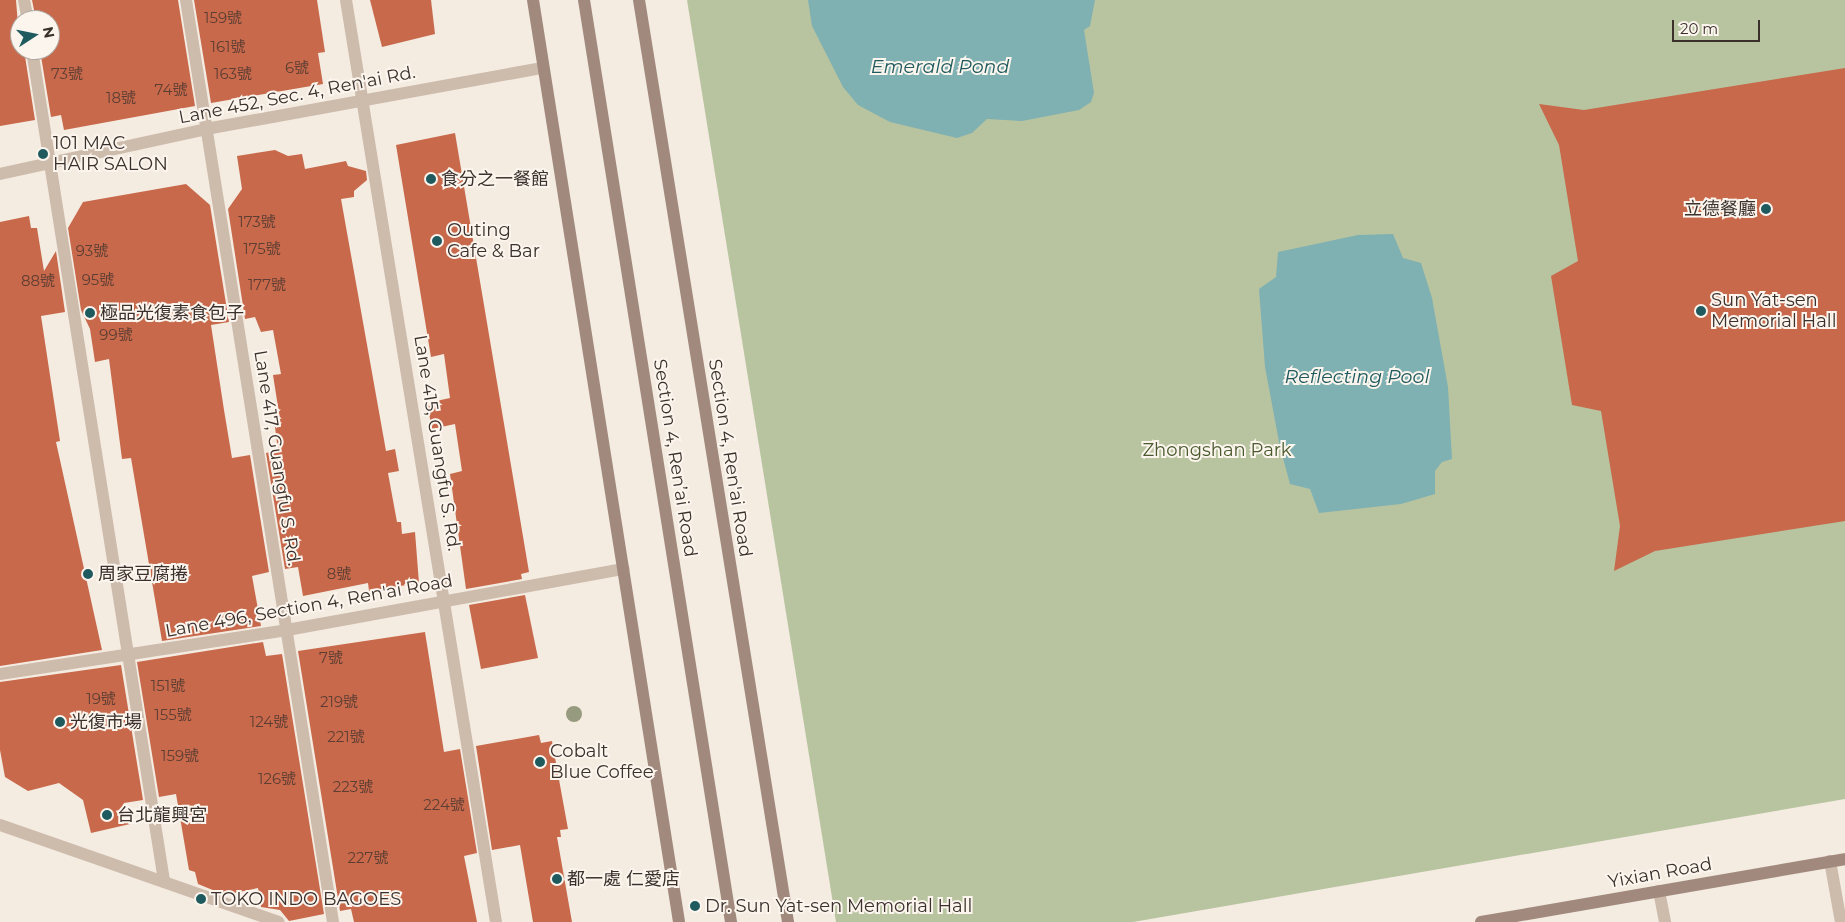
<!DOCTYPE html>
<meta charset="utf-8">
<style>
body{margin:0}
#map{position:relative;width:1845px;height:922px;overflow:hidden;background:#f4ebe1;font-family:Montserrat,"Noto Sans TC",sans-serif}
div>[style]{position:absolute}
.green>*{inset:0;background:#b8c4a0}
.water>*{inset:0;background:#7fb0b2}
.building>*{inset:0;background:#c8694b}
.lane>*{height:12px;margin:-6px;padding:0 6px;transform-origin:6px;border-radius:6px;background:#cdbbac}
.street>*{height:12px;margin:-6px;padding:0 6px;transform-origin:6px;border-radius:6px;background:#cdbbac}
.secondary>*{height:12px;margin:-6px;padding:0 6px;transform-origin:6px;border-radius:6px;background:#a18a7d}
.trees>*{width:16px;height:16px;margin:-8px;border-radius:50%;background:#969b7f}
.dots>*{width:14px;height:14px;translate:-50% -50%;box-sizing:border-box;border:2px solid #fbf5ee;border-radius:50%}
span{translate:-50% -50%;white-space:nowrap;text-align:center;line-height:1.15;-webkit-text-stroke:4px #fbf5ee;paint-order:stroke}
.number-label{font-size:15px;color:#5e3e33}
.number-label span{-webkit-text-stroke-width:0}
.street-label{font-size:18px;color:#3b302b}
.poi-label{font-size:18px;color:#3b302b}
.left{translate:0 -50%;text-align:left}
.right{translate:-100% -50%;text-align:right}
.park-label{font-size:18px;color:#4a5a2e}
.water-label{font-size:19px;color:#1f5a5e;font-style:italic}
.north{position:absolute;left:10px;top:10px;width:50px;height:50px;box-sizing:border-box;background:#fbf5ee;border:1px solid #aea6a0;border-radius:50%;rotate:79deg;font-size:14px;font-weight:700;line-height:20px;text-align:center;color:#3b302b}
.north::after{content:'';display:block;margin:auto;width:18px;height:22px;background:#1f5a5e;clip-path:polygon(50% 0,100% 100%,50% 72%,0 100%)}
.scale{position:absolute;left:1672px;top:20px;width:88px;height:22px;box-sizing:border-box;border:2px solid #3b302b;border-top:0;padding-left:6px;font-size:15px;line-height:18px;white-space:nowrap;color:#3b302b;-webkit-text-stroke:4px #fbf5ee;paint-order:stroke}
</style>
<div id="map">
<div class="green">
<div style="clip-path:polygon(687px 0,1845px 0,1845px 799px,1133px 922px,836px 922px)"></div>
</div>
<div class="water">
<div style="clip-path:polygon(808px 0,1095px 0,1090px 26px,1084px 30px,1094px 93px,1091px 102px,1079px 110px,1022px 121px,987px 119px,972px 133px,957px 138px,890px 122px,858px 105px,843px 87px,812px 26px)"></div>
<div style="clip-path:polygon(1393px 234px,1403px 258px,1421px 263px,1432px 298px,1448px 387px,1452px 459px,1442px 462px,1435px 471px,1435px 494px,1401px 504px,1319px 513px,1310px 489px,1290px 484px,1280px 447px,1265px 367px,1259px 289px,1276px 277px,1278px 252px,1358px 235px)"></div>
</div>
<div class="building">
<div style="clip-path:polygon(0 0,16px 0,20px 50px,24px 50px,35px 120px,0 126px)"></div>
<div style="clip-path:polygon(32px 0,178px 0,195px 106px,64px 130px,61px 115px,51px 117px,40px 50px,50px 50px,50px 20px,36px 20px)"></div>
<div style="clip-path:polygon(194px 0,317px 0,325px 52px,318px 53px,323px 84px,211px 103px)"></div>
<div style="clip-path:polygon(370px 0,431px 0,435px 34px,382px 47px)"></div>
<div style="clip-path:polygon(1845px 68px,1845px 521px,1655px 551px,1614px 571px,1620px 526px,1601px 411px,1572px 405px,1551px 276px,1578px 261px,1559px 145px,1539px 104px,1584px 110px)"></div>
<div style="clip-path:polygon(455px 133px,529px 572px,521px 574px,522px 579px,466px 589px,450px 474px,462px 471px,455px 424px,432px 429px,427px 403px,450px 398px,444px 354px,431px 357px,396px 145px)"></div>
<div style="clip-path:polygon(275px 150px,288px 156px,302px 154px,305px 169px,346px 161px,348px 166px,366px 171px,367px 180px,354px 191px,354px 197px,341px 199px,386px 451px,395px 449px,399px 471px,388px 473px,397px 522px,401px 522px,402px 534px,415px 532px,419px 583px,369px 591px,368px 583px,303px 596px,298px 567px,285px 569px,266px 453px,278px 451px,275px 427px,281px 426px,273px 375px,281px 374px,273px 330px,261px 332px,255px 317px,245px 319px,228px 209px,242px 189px,237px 156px)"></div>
<div style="clip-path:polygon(186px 184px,210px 205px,229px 322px,211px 325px,224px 410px,232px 458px,250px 455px,269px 572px,252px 576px,261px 626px,162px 641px,131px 458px,122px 459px,109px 359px,95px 362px,90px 329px,81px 310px,68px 228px,83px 202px)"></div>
<div style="clip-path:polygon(29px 216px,31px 228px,37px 228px,44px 271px,56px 251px,65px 312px,41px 316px,60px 441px,56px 442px,102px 650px,0 666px,0 222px)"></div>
<div style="clip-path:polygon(525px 595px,538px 658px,481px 669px,469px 605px)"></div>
<div style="clip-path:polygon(425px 632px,444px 752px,460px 749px,477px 853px,464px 856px,477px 922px,354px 922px,351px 909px,340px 911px,298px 651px)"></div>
<div style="clip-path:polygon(263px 642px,266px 656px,282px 654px,324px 914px,289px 921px,280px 910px,261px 907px,258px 888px,225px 895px,198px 884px,195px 872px,189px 870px,176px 794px,159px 797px,137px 662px)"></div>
<div style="clip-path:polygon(121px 665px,143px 800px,124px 803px,130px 824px,91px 833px,83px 800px,59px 783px,28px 791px,5px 777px,0 750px,0 682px)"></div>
<div style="clip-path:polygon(539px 735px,541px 743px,552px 741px,568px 829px,560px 830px,561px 837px,557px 837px,572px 922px,533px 922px,520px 845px,492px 850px,476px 746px)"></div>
</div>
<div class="lane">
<div style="left:24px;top:0;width:20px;rotate:79deg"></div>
<div style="left:186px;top:0;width:934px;rotate:80.94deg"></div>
<div style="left:346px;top:0;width:934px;rotate:80.76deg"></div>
<div style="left:32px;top:50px;width:841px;rotate:80.97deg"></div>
<div style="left:1830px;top:861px;width:62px;rotate:79.8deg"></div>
<div style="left:1659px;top:891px;width:32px;rotate:79deg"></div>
</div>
<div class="street">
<div style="left:0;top:174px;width:211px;rotate:-12.3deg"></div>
<div style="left:206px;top:129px;width:342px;rotate:-10.3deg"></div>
<div style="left:0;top:674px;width:290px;rotate:-8.7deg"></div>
<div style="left:287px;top:630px;width:342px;rotate:-10.3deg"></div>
<div style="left:0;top:825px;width:295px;rotate:19.2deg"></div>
</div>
<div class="secondary">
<div style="left:533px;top:0;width:933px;rotate:81deg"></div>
<div style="left:584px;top:0;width:934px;rotate:80.94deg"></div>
<div style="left:639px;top:0;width:934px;rotate:80.82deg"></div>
<div style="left:1481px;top:922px;width:369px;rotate:-9.8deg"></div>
</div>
<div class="trees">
<div style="left:574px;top:714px"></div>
</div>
<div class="dots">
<div style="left:43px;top:154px;background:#1f5a5e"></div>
<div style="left:431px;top:179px;background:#1f5a5e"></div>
<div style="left:1766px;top:209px;background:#1f5a5e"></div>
<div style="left:437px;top:241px;background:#1f5a5e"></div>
<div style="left:1701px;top:311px;background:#1f5a5e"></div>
<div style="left:90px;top:313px;background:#1f5a5e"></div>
<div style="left:88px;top:574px;background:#1f5a5e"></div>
<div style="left:60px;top:722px;background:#1f5a5e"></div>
<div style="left:540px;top:762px;background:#1f5a5e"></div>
<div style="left:107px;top:815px;background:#1f5a5e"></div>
<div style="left:557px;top:879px;background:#1f5a5e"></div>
<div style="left:201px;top:899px;background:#1f5a5e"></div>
<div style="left:695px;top:906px;background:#1f5a5e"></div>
</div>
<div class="number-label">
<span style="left:223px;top:18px">159號</span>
<span style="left:228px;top:47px">161號</span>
<span style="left:297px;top:68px">6號</span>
<span style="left:67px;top:74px">73號</span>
<span style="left:233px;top:74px">163號</span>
<span style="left:171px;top:90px">74號</span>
<span style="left:121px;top:98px">18號</span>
<span style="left:257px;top:222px">173號</span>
<span style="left:262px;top:249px">175號</span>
<span style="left:92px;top:251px">93號</span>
<span style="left:98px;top:280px">95號</span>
<span style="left:38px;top:281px">88號</span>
<span style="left:267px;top:285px">177號</span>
<span style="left:116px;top:335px">99號</span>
<span style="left:339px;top:574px">8號</span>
<span style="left:331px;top:658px">7號</span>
<span style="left:168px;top:686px">151號</span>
<span style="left:101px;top:699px">19號</span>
<span style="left:339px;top:702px">219號</span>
<span style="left:173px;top:715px">155號</span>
<span style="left:269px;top:722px">124號</span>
<span style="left:346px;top:737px">221號</span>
<span style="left:180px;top:756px">159號</span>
<span style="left:277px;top:779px">126號</span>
<span style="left:353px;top:787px">223號</span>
<span style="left:444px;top:805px">224號</span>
<span style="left:368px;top:858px">227號</span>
</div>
<div class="street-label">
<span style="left:297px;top:95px;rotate:-11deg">Lane 452, Sec. 4, Ren'ai Rd.</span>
<span style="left:437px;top:443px;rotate:81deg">Lane 415, Guangfu S. Rd.</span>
<span style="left:277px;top:458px;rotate:81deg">Lane 417, Guangfu S. Rd.</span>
<span style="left:675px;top:458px;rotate:81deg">Section 4, Ren’ai Road</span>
<span style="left:730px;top:458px;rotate:81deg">Section 4, Ren'ai Road</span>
<span style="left:309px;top:606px;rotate:-10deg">Lane 496, Section 4, Ren'ai Road</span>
<span style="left:1660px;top:873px;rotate:-10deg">Yixian Road</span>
</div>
<div class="poi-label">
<span class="left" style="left:53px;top:154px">101 MAC<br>HAIR SALON</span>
<span class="left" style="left:441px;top:179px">食分之一餐館</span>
<span class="right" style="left:1756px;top:209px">立德餐廳</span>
<span class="left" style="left:447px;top:241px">Outing<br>Cafe &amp; Bar</span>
<span class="left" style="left:1711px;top:311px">Sun Yat-sen<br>Memorial Hall</span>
<span class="left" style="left:100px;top:313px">極品光復素食包子</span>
<span class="left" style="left:98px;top:574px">周家豆腐捲</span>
<span class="left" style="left:70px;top:722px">光復市場</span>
<span class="left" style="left:550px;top:762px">Cobalt<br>Blue Coffee</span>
<span class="left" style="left:117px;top:815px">台北龍興宮</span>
<span class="left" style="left:567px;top:879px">都一處 仁愛店</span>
<span class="left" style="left:211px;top:899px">TOKO INDO BAGOES</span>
<span class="left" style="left:705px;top:906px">Dr. Sun Yat-sen Memorial Hall</span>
</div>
<div class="park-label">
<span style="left:1217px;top:450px">Zhongshan Park</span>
</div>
<div class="water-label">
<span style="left:940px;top:67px">Emerald Pond</span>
<span style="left:1357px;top:377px">Reflecting Pool</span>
</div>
<div class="north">N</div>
<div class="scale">20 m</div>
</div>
